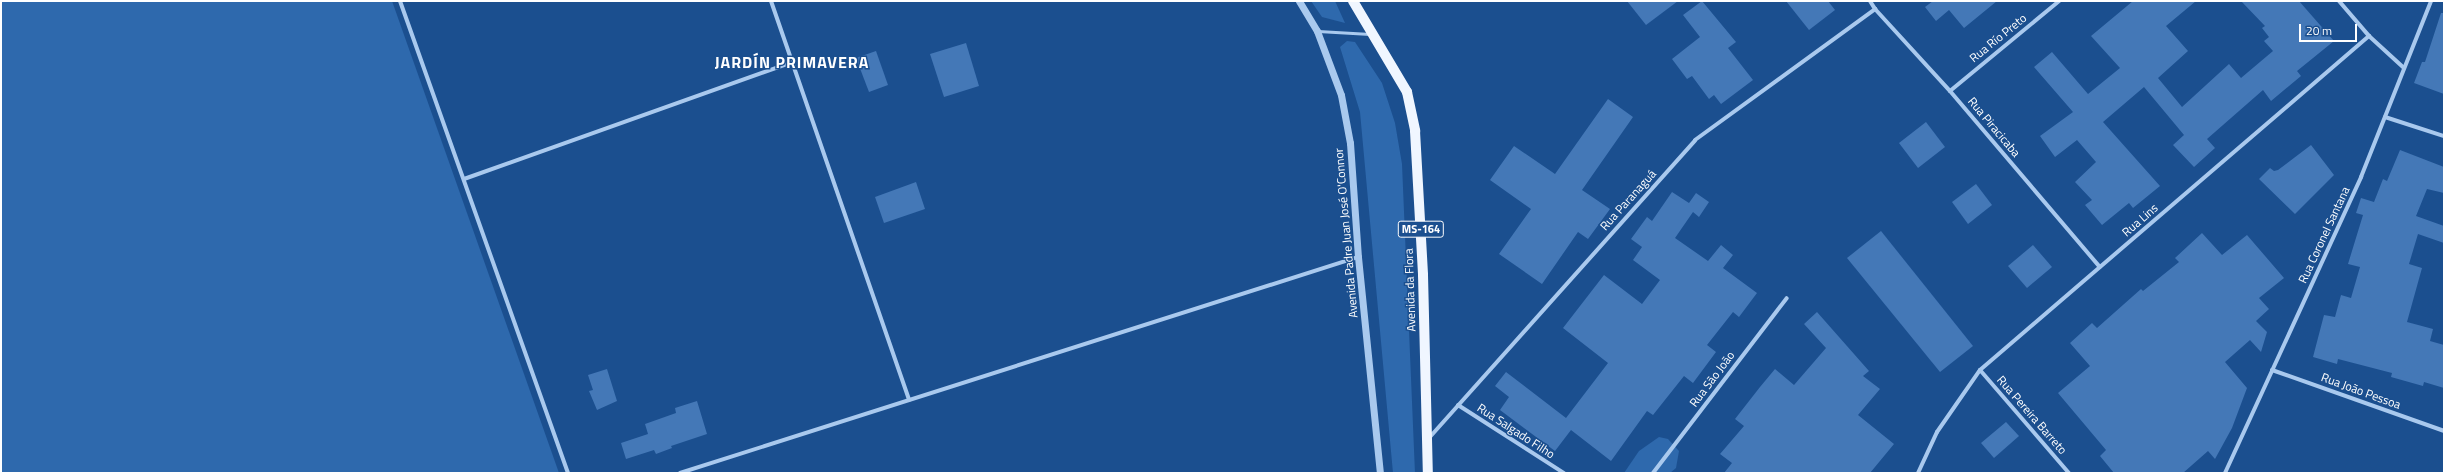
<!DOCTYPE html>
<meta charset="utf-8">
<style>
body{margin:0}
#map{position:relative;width:2445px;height:474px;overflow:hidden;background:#1b4f8f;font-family:"Titillium Web",sans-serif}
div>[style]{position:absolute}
.green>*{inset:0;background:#2e69ad}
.building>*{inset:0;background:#4478b7}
.service>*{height:3px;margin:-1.5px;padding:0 1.5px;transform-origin:1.5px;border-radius:1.5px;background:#a9c9ee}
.minor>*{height:4px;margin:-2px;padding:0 2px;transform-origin:2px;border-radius:2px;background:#a9c9ee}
.tertiary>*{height:7px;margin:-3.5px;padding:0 3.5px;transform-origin:3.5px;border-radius:3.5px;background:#a9c9ee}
.primary>*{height:10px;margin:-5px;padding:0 5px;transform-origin:5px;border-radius:5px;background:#f0f6ff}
span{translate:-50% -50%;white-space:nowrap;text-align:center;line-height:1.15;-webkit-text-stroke:3px #1b4f8f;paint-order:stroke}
.shield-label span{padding:1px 3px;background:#1b4f8f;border:1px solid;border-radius:3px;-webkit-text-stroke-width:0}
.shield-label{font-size:11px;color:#fff;font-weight:700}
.street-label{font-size:12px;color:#fff}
.district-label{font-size:16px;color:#fff;font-weight:700;letter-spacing:1px}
.frame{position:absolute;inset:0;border:2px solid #fff;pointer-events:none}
.scale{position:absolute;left:2299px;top:24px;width:58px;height:18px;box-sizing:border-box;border:2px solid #fff;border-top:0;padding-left:5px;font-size:12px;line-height:14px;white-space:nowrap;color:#fff;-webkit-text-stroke:3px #1b4f8f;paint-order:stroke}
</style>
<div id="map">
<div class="green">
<div style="clip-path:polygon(1px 1px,392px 1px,559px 473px,1px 473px)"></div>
<div style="clip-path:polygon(1311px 1px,1335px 1px,1345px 23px,1322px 17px)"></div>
<div style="clip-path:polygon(1347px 41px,1355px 42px,1382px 83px,1395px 123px,1402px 164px,1415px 473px,1393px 473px,1360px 112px,1340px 47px)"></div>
<div style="clip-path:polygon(1659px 437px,1668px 439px,1679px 451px,1676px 468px,1670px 473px,1624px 473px,1639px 451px)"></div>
</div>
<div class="building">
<div style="clip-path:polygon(1627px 1px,1678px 1px,1646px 25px)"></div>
<div style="clip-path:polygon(1702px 1px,1736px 42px,1728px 48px,1753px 80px,1721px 104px,1714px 95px,1709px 99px,1692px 76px,1687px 79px,1672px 59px,1700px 37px,1683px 15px)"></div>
<div style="clip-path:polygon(1786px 1px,1828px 1px,1835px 10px,1809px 30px)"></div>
<div style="clip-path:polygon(1933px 1px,1997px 1px,1964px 28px,1949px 10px,1936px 21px,1925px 7px)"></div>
<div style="clip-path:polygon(2133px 1px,2196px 1px,2166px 26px,2188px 51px,2158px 78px,2182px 107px,2229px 64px,2241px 78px,2273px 51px,2264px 41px,2269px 37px,2262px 28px,2265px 26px,2241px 1px,2299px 1px,2334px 41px,2297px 71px,2301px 76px,2271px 101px,2263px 90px,2207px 139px,2215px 148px,2194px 167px,2173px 145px,2184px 135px,2144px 87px,2103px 122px,2160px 186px,2133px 208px,2129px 203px,2102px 225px,2085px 205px,2092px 200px,2075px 182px,2096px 162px,2077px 140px,2055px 157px,2040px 136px,2073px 112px,2034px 67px,2052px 52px,2088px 94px,2120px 68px,2091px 36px)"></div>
<div style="clip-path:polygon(2441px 13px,2444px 13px,2444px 94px,2414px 83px,2422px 62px,2425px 62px)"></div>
<div style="clip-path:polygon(966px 43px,979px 86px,944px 97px,930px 54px)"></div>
<div style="clip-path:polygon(876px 51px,888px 85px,869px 92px,856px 58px)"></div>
<div style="clip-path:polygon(1608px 99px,1633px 117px,1582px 190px,1610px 209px,1588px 239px,1578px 232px,1542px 284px,1499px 254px,1531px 209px,1490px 180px,1514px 146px,1555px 174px)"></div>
<div style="clip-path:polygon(1926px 122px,1945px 147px,1918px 168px,1899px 143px)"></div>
<div style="clip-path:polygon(2311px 145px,2334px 175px,2295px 214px,2259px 179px,2270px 168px,2274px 171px,2278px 170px)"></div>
<div style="clip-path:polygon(2400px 150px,2444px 167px,2444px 193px,2427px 189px,2416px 216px,2444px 226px,2444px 243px,2418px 234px,2409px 264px,2422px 268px,2407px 322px,2433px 329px,2430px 341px,2444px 345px,2444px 388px,2424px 382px,2423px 386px,2391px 377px,2392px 373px,2338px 359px,2337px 364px,2313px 357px,2324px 315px,2335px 317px,2341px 295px,2351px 298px,2360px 267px,2348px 264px,2363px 215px,2356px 213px,2361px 198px,2374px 202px,2383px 179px,2387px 181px)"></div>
<div style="clip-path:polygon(916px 182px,925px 209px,884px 223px,875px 197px)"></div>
<div style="clip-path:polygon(1976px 184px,1992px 205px,1968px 224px,1952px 202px)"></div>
<div style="clip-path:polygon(1672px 192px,1689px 203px,1696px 193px,1709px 202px,1699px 217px,1693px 212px,1675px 238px,1708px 261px,1721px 245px,1733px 255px,1723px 268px,1757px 293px,1739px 317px,1733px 312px,1707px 345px,1716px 352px,1693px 383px,1684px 376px,1653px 415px,1647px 411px,1611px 461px,1571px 430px,1555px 451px,1500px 410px,1509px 397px,1495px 386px,1506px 372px,1566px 418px,1608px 363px,1563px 328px,1604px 275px,1642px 304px,1660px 280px,1633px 260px,1642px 247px,1631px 239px,1647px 217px,1652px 221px)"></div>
<div style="clip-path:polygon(1881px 231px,1973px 346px,1940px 372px,1847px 258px)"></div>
<div style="clip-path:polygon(2202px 233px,2222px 255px,2247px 235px,2284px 278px,2259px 298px,2269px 309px,2256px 321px,2267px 332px,2261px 352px,2250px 340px,2225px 362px,2247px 388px,2232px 428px,2215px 459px,2208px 451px,2183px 473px,2114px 473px,2100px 456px,2106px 450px,2058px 393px,2090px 366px,2070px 343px,2092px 323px,2097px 328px,2141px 289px,2143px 291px,2179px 262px,2175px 258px)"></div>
<div style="clip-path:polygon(2033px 245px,2052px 267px,2027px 288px,2008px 266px)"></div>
<div style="clip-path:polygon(1817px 312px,1869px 371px,1863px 376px,1880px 389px,1858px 415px,1894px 444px,1870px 473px,1724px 473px,1732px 463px,1720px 454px,1744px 426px,1735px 419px,1760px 387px,1775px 369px,1794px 385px,1826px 348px,1804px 324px)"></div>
<div style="clip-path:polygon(607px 369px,617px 401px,597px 410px,589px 391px,593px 390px,588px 375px)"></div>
<div style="clip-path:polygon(697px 401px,707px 434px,671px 446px,672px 448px,656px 454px,654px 450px,626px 459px,621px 443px,648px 434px,645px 424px,676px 413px,675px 408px)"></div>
<div style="clip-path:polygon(2006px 422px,2019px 436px,1994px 458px,1981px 443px)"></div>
</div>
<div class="service">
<div style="left:1318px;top:31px;width:52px;rotate:3.3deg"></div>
</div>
<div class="minor">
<div style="left:400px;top:1px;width:501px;rotate:70.41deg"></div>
<div style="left:771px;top:1px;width:422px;rotate:70.9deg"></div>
<div style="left:1870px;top:1px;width:9px;rotate:58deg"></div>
<div style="left:1875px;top:9px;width:111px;rotate:47.6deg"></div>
<div style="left:1950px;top:91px;width:231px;rotate:49.6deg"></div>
<div style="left:2339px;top:1px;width:46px;rotate:49.4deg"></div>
<div style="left:2369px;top:36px;width:47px;rotate:42.4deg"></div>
<div style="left:1950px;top:91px;width:141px;rotate:-39.5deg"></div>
<div style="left:2385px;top:117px;width:62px;rotate:17.9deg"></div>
<div style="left:464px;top:179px;width:348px;rotate:-19.6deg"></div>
<div style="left:1980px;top:370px;width:136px;rotate:49.2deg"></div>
<div style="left:2272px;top:370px;width:182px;rotate:19.5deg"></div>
<div style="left:1458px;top:405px;width:126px;rotate:32.7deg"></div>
<div style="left:1429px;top:438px;width:399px;rotate:-48.2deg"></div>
<div style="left:1695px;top:140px;width:223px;rotate:-36deg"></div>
<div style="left:680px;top:473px;width:712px;rotate:-17.67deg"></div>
<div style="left:1653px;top:473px;width:220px;rotate:-52.6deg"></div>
<div style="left:1918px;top:473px;width:45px;rotate:-65.1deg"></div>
<div style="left:1937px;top:432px;width:75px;rotate:-55.3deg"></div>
<div style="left:1980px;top:370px;width:513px;rotate:-40.65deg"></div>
<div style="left:2225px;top:473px;width:326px;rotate:-65.3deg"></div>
<div style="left:2361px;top:177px;width:189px;rotate:-68.3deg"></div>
</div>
<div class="tertiary">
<div style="left:1299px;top:1px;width:35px;rotate:59deg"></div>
<div style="left:1317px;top:31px;width:68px;rotate:69.4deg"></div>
<div style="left:1341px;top:95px;width:49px;rotate:79.4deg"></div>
<div style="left:1350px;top:143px;width:114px;rotate:86deg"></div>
<div style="left:1358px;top:257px;width:217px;rotate:84.2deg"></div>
</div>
<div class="primary">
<div style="left:1353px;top:1px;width:106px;rotate:59.3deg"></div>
<div style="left:1407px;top:92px;width:40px;rotate:78deg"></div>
<div style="left:1415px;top:131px;width:144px;rotate:86.8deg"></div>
<div style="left:1423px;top:275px;width:198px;rotate:88.6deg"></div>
</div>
<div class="shield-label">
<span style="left:1421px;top:229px">MS-164</span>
</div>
<div class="street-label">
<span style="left:1998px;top:38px;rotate:-39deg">Rua Río Preto</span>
<span style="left:1994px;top:127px;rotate:50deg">Rua Piracicaba</span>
<span style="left:1628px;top:200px;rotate:-48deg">Rua Paranaguá</span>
<span style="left:2140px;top:220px;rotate:-41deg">Rua Lins</span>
<span style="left:1346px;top:233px;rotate:-95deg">Avenida Padre Juan José O'Connor</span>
<span style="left:2324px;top:235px;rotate:-65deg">Rua Coronel Santana</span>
<span style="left:1410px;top:290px;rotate:-92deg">Avenida da Flora</span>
<span style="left:1712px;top:379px;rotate:-53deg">Rua São João</span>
<span style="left:2361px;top:391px;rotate:20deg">Rua João Pessoa</span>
<span style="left:2032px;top:415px;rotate:49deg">Rua Pereira Barreto</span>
<span style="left:1516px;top:431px;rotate:33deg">Rua Salgado Filho</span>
</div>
<div class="district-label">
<span style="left:792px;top:62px">JARDÍN PRIMAVERA</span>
</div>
<div class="frame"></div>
<div class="scale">20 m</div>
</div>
